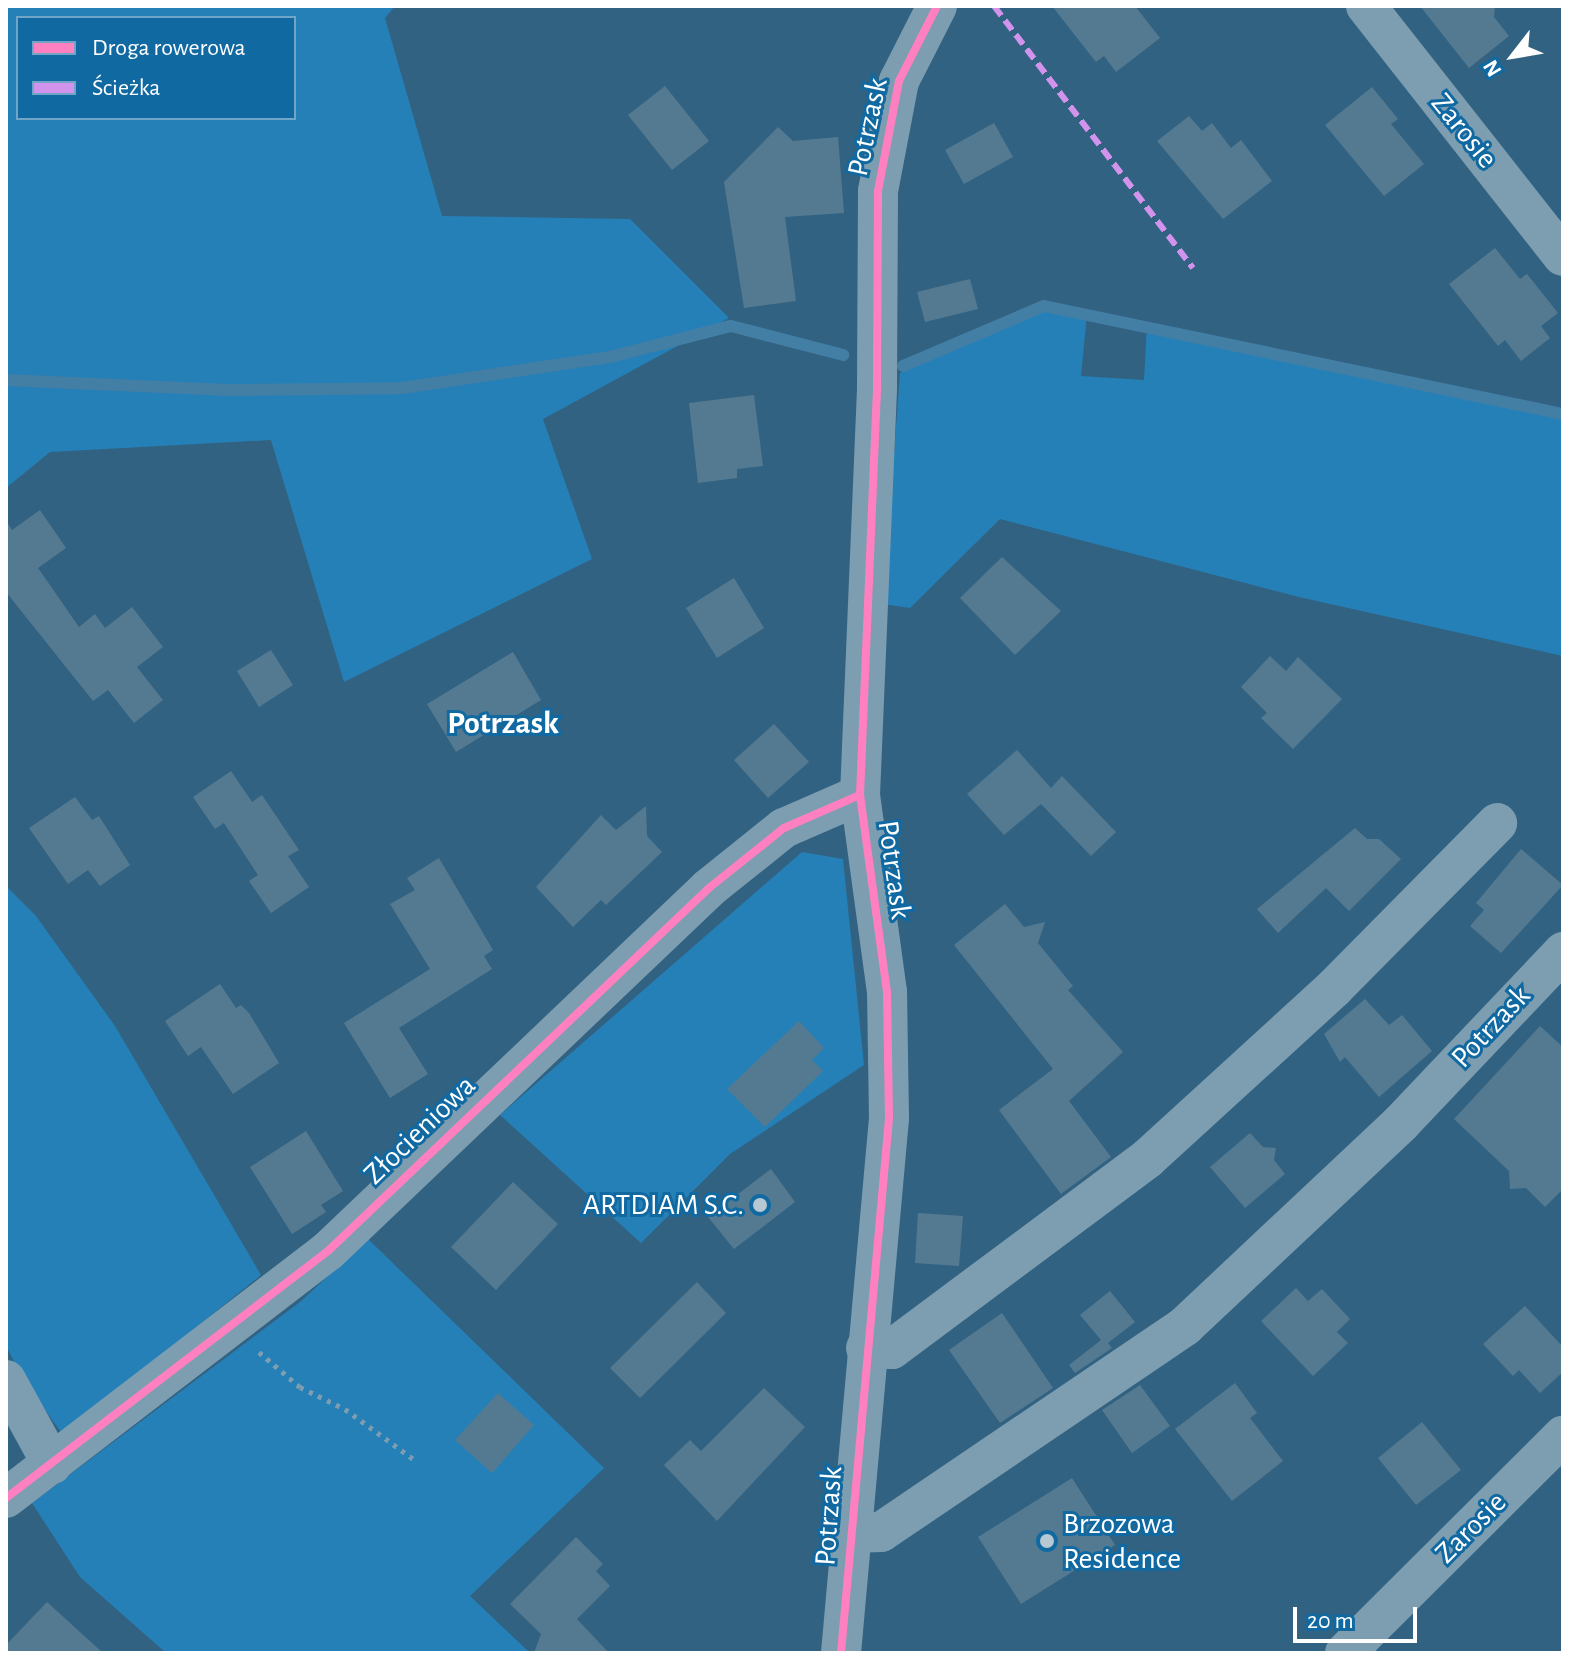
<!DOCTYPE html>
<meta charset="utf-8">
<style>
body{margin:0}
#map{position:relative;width:1569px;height:1659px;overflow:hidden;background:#326281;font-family:"Alegreya Sans",sans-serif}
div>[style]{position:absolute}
.green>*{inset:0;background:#2580b7}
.stream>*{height:12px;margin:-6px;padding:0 6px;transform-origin:6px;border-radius:6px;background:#437ea5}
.building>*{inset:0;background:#547a92}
.path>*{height:5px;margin-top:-2.5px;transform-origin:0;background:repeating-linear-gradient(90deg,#7d9eb1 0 4px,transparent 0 10px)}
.minor>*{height:40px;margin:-20px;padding:0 20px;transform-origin:20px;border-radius:20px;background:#7d9eb1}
.quiet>*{height:6px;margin-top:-3px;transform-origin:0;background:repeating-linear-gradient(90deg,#d193ec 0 12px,transparent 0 18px)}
.cycleway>*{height:8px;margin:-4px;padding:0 4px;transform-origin:4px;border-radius:4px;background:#ff80c0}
.dots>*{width:22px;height:22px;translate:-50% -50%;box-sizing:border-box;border:4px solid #1169a2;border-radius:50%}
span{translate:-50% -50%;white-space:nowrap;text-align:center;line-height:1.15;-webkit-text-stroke:6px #1169a2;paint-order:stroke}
.street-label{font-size:30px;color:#fff}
.poi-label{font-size:30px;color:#fff}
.right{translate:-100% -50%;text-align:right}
.left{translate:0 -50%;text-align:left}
.neighbourhood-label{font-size:32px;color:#fff;font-weight:700}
.frame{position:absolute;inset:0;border:8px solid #fff;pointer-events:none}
.legend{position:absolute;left:16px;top:16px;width:280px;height:104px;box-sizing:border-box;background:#1169a2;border:2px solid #70a5c7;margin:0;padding:10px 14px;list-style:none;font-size:24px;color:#fff}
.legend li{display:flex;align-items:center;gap:16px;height:40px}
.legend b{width:40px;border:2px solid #70a5c7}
.north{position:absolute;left:1473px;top:16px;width:80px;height:80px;-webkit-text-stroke:6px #1169a2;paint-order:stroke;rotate:239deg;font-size:22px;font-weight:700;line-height:32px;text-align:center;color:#fff}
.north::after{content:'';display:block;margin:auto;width:28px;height:36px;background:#fff;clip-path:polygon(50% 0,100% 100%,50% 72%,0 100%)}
.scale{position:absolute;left:1293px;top:1607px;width:124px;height:36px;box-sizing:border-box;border:4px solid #fff;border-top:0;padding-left:10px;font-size:24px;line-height:28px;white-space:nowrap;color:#fff;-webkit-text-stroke:6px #1169a2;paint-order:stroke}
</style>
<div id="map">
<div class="green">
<div style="clip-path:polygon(evenodd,6px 6px,395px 6px,385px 18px,442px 216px,630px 219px,729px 318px,543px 419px,592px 559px,344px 682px,271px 440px,50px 452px,6px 488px,6px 6px,294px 18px,294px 118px,18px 118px,18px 18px,294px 18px)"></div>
<div style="clip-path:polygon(1040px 311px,1087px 314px,1081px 376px,1144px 380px,1147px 325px,1563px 410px,1563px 656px,1299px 597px,1000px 519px,910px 608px,883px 604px,900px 373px)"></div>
<div style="clip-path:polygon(802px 852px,843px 859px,864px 1065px,730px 1154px,641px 1243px,500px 1115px)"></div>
<div style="clip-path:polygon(6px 886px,36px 916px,115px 1026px,261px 1275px,63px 1435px,25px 1382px,6px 1346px)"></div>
<div style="clip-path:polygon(368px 1239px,604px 1468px,470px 1596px,530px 1653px,166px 1653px,80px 1577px,32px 1503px,300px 1302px)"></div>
</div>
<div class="stream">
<div style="left:903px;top:366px;width:153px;rotate:-23.1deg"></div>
<div style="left:1044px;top:306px;width:530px;rotate:11.76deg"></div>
<div style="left:6px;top:380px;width:217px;rotate:2.6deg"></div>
<div style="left:223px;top:390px;width:179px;rotate:-0.6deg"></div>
<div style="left:402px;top:388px;width:210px;rotate:-8.5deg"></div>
<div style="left:610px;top:357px;width:125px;rotate:-14.4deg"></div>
<div style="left:731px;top:326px;width:116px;rotate:14.5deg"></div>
</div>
<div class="building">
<div style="clip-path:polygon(1052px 6px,1135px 6px,1160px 38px,1116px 72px,1104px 56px,1096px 62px)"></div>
<div style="clip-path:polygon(1420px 6px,1495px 6px,1494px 17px,1509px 36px,1469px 68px)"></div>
<div style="clip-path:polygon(665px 86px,709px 141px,672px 170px,628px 115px)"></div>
<div style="clip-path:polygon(1372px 87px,1398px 119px,1391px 124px,1424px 164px,1384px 196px,1325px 125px)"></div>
<div style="clip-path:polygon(1189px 116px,1202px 131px,1212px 123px,1231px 148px,1241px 140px,1272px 181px,1223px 219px,1157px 141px)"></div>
<div style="clip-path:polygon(994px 123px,1013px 157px,964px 184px,945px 150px)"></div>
<div style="clip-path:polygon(778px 127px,793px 141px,838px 137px,844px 213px,785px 217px,796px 301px,744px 308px,724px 182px)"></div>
<div style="clip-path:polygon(1495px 248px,1520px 279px,1527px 274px,1558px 313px,1541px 326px,1550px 338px,1521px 361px,1505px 340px,1498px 346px,1449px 284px)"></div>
<div style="clip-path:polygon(970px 279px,978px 309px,925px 322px,917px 292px)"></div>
<div style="clip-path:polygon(754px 395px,763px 466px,737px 469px,737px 478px,698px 483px,689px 403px)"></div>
<div style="clip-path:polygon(40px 510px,66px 548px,38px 568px,79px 627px,95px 614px,105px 628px,132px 607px,163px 647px,137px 667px,163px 700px,134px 723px,108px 690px,93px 701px,6px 592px,6px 521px,12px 530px)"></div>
<div style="clip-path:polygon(1002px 557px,1061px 611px,1015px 655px,960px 598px)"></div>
<div style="clip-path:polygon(734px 578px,764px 628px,717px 658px,686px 608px)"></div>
<div style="clip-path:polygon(271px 650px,293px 685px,259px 707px,237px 671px)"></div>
<div style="clip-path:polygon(513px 652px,541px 700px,456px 752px,427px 704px)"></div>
<div style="clip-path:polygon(1270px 656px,1286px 671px,1298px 657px,1342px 699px,1293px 749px,1261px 718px,1267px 713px,1241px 687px)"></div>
<div style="clip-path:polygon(774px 724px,809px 762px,768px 798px,734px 760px)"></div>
<div style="clip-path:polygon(1017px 750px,1051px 788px,1062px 776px,1116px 832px,1091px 856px,1041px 804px,1004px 835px,967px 794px)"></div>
<div style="clip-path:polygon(231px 771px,252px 802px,262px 795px,299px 850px,288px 856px,309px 887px,271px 913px,249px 881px,258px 875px,224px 823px,215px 829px,193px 797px)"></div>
<div style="clip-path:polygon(75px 797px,92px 820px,99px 816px,130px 865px,100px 886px,88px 870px,68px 884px,29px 828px)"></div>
<div style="clip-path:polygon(646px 806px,647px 836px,662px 852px,606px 905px,601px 900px,573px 927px,536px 887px,601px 815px,616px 830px)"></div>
<div style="clip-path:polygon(1355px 828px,1367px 839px,1379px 839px,1401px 859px,1349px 911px,1326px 888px,1278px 933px,1257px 909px)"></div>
<div style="clip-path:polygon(1521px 849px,1563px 885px,1501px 953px,1470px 926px,1484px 910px,1476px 903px)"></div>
<div style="clip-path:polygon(439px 858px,493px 950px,484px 956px,492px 969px,399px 1028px,428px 1074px,390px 1098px,344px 1023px,430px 969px,390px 904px,415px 890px,407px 878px)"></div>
<div style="clip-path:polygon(1005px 904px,1024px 927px,1045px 922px,1038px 943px,1073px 986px,1068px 990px,1123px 1052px,1069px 1101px,1111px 1157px,1061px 1194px,999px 1110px,1053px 1069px,954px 945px)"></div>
<div style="clip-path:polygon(220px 984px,236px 1008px,241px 1005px,249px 1013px,279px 1063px,233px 1094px,201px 1047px,188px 1056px,165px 1021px)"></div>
<div style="clip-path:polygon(1365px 999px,1389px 1025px,1402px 1015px,1432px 1051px,1379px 1097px,1345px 1057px,1340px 1062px,1324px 1034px)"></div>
<div style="clip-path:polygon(799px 1021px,824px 1048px,812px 1060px,823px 1071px,765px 1127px,727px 1089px)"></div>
<div style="clip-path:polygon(1540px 1026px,1563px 1047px,1563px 1189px,1545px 1207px,1526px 1188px,1510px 1189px,1509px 1171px,1454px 1119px)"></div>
<div style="clip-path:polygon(306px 1131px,343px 1191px,321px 1205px,326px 1212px,292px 1234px,250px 1167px)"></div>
<div style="clip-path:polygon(1250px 1133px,1263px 1147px,1276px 1148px,1274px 1160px,1285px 1174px,1245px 1208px,1210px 1167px)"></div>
<div style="clip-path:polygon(771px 1169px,795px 1202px,734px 1249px,708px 1217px)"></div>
<div style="clip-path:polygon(513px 1182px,558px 1224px,496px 1290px,451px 1247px)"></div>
<div style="clip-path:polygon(918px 1213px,963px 1216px,959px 1266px,915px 1263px)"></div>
<div style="clip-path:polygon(697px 1282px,726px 1313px,640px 1398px,610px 1368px)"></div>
<div style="clip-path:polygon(1296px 1288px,1308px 1301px,1322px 1289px,1350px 1319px,1337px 1332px,1348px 1343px,1313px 1376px,1261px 1321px)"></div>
<div style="clip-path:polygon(1110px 1291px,1135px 1322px,1108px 1343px,1112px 1348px,1075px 1373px,1069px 1365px,1101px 1340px,1080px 1315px)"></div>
<div style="clip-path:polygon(1525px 1306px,1563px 1347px,1563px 1372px,1540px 1393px,1519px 1370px,1513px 1376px,1483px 1344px)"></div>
<div style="clip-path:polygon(1002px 1313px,1053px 1388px,1000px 1423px,949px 1350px)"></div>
<div style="clip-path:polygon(1235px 1383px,1257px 1413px,1250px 1418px,1283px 1461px,1232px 1501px,1175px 1429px)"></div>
<div style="clip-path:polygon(1140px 1385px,1170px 1426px,1132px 1453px,1102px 1410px)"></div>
<div style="clip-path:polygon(764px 1388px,805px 1427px,717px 1521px,664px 1465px,690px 1440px,701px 1451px)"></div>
<div style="clip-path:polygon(498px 1393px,534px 1425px,492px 1473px,455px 1440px)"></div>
<div style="clip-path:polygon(1422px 1422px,1461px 1470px,1416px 1505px,1378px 1458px)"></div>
<div style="clip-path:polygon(1072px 1478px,1115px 1545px,1021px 1604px,978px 1537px)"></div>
<div style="clip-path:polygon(576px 1537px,603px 1564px,596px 1571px,610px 1586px,577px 1619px,609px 1653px,534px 1653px,541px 1634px,510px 1604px)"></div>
<div style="clip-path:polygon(47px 1602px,103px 1653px,6px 1653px,6px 1645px)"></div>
</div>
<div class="path">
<div style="left:259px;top:1352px;width:54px;rotate:40.5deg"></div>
<div style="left:300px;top:1387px;width:50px;rotate:26.1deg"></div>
<div style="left:345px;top:1409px;width:88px;rotate:36.2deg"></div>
</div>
<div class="minor">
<div style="left:1366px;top:6px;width:318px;rotate:51.8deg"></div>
<div style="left:866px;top:1348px;width:26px;rotate:2deg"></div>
<div style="left:892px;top:1349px;width:319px;rotate:-36.7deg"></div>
<div style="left:1148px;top:1158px;width:252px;rotate:-42.4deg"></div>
<div style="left:1334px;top:988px;width:232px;rotate:-45.3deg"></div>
<div style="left:6px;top:1380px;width:96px;rotate:61.3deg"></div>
<div style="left:6px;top:1498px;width:406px;rotate:-37.5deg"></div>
<div style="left:328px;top:1251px;width:526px;rotate:-43.61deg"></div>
<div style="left:709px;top:888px;width:96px;rotate:-38.7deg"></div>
<div style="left:784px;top:828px;width:83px;rotate:-23.5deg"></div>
<div style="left:852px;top:1533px;width:29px;rotate:-2deg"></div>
<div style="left:881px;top:1532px;width:367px;rotate:-34.1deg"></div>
<div style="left:1185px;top:1326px;width:296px;rotate:-43.2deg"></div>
<div style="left:1401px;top:1123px;width:236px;rotate:-46.5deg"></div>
<div style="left:841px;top:1653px;width:537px;rotate:-84.87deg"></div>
<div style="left:889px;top:1118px;width:126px;rotate:-90.9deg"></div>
<div style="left:887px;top:992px;width:199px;rotate:-97.8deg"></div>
<div style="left:860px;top:795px;width:410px;rotate:-87.6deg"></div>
<div style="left:877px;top:385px;width:194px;rotate:-89.7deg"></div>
<div style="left:878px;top:191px;width:112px;rotate:-79.2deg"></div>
<div style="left:899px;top:81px;width:84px;rotate:-63.1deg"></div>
<div style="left:1345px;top:1653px;width:308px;rotate:-44.9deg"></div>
</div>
<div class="quiet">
<div style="left:994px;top:6px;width:329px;rotate:52.8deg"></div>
</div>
<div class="cycleway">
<div style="left:6px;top:1498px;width:406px;rotate:-37.5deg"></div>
<div style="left:328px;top:1251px;width:526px;rotate:-43.61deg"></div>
<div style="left:709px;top:888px;width:96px;rotate:-38.7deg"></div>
<div style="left:784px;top:828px;width:83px;rotate:-23.5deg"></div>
<div style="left:841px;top:1653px;width:537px;rotate:-84.87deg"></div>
<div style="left:889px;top:1118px;width:126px;rotate:-90.9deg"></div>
<div style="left:887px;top:992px;width:199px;rotate:-97.8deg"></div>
<div style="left:860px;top:795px;width:410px;rotate:-87.6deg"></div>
<div style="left:877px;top:385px;width:194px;rotate:-89.7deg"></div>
<div style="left:878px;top:191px;width:112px;rotate:-79.2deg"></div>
<div style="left:899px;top:81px;width:84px;rotate:-63.1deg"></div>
</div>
<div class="dots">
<div style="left:760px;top:1205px;background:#b7c8d3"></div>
<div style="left:1047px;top:1541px;background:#b7c8d3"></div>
</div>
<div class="street-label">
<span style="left:868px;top:127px;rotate:-78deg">Potrzask</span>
<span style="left:1464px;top:131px;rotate:51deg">Zarosie</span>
<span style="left:894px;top:870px;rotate:82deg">Potrzask</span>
<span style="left:1491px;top:1027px;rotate:-47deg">Potrzask</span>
<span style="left:420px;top:1130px;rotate:-44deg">Złocieniowa</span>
<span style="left:829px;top:1516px;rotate:-86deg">Potrzask</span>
<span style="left:1471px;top:1528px;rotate:-45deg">Zarosie</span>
</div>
<div class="poi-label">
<span class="right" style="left:744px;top:1205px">ARTDIAM S.C.</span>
<span class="left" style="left:1063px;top:1541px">Brzozowa<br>Residence</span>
</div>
<div class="neighbourhood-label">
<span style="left:503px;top:723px">Potrzask</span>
</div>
<div class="frame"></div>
<ul class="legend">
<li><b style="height:10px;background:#ff80c0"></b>Droga rowerowa</li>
<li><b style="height:10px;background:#d193ec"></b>Ścieżka</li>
</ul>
<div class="north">N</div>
<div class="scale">20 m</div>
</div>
